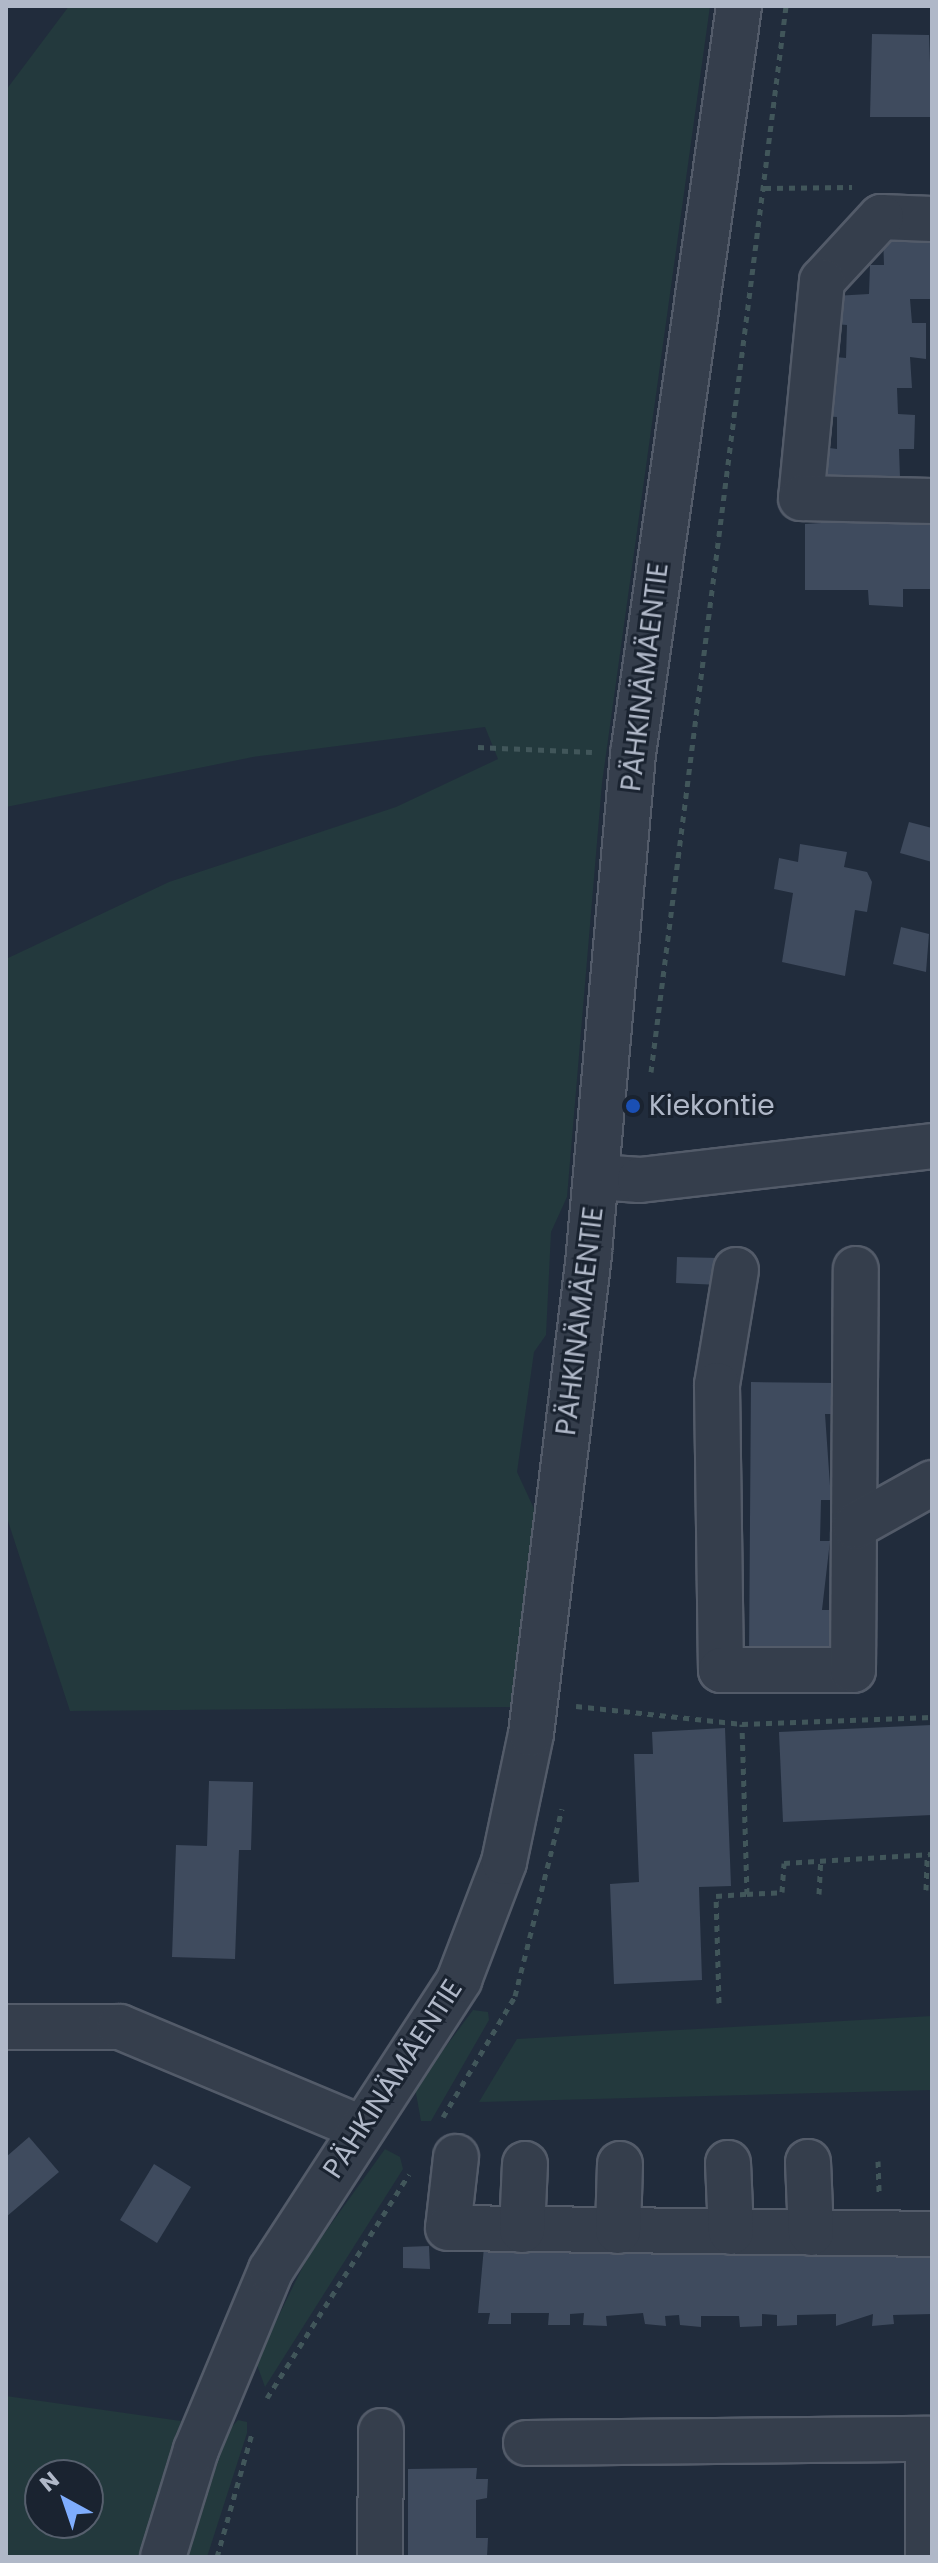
<!DOCTYPE html>
<meta charset="utf-8">
<style>
body{margin:0}
#map{position:relative;width:938px;height:2563px;overflow:hidden;background:#212c3c;font-family:Poppins,sans-serif}
div>[style]{position:absolute}
.green>*{inset:0;background:#23393d}
.building>*{inset:0;background:#3f4b5e}
.path>*{height:5px;margin-top:-2.5px;transform-origin:0;background:repeating-linear-gradient(90deg,#41565a 0 6px,transparent 0 12px)}
.roads{filter:drop-shadow(2px 0 #535b69) drop-shadow(-2px 0 #535b69) drop-shadow(0 2px #535b69) drop-shadow(0 -2px #535b69)}
.minor>*{height:44px;margin:-22px;padding:0 22px;transform-origin:22px;border-radius:22px;background:#353e4c}
.dots>*{width:22px;height:22px;translate:-50% -50%;box-sizing:border-box;border:4px solid #1a2330;border-radius:50%}
span{translate:-50% -50%;white-space:nowrap;text-align:center;line-height:1.15;-webkit-text-stroke:6px #1a2330;paint-order:stroke}
.street-label{font-size:28px;color:#b0b8c8}
.poi-label{font-size:28px;color:#b0b8c8}
.left{translate:0 -50%;text-align:left}
.frame{position:absolute;inset:0;border:8px solid #b0b8c8;pointer-events:none}
.north{position:absolute;left:24px;top:2459px;width:80px;height:80px;box-sizing:border-box;background:#1a2330;border:2px solid #565f6d;border-radius:50%;rotate:320deg;font-size:22px;font-weight:700;line-height:32px;text-align:center;color:#b0b8c8}
.north::after{content:'';display:block;margin:auto;width:28px;height:36px;background:#7fadfd;clip-path:polygon(50% 0,100% 100%,50% 72%,0 100%)}
</style>
<div id="map">
<div class="green">
<div style="clip-path:polygon(69px 6px,710px 6px,602px 783px,567px 1197px,551px 1232px,546px 1335px,534px 1352px,517px 1472px,536px 1513px,511px 1707px,70px 1711px,6px 1515px,6px 959px,169px 882px,396px 807px,498px 759px,485px 727px,253px 757px,6px 807px,6px 90px)"></div>
<div style="clip-path:polygon(473px 2010px,488px 2012px,489px 2020px,431px 2121px,421px 2121px,415px 2088px)"></div>
<div style="clip-path:polygon(932px 2016px,932px 2090px,479px 2102px,517px 2039px)"></div>
<div style="clip-path:polygon(385px 2149px,400px 2157px,403px 2169px,265px 2387px,256px 2362px,308px 2256px)"></div>
<div style="clip-path:polygon(evenodd,6px 2396px,181px 2421px,141px 2557px,6px 2557px,6px 2396px,40px 2475px,88px 2475px,88px 2523px,40px 2523px,40px 2475px)"></div>
<div style="clip-path:polygon(238px 2420px,247px 2422px,247px 2433px,207px 2557px,188px 2557px,227px 2432px)"></div>
</div>
<div class="building">
<div style="clip-path:polygon(872px 34px,929px 35px,932px 117px,870px 117px)"></div>
<div style="clip-path:polygon(883px 234px,932px 234px,932px 299px,910px 299px,912px 323px,926px 323px,926px 359px,910px 357px,912px 388px,897px 388px,898px 414px,915px 415px,914px 449px,899px 449px,900px 478px,822px 478px,822px 447px,837px 449px,837px 417px,823px 416px,835px 357px,846px 358px,847px 325px,834px 324px,834px 296px,869px 294px,870px 265px,884px 265px)"></div>
<div style="clip-path:polygon(822px 508px,854px 510px,852px 521px,917px 523px,918px 509px,932px 509px,932px 589px,903px 589px,903px 607px,869px 605px,868px 590px,805px 590px,805px 524px,821px 523px)"></div>
<div style="clip-path:polygon(909px 822px,932px 828px,932px 862px,900px 853px)"></div>
<div style="clip-path:polygon(800px 844px,847px 852px,844px 867px,867px 872px,872px 882px,867px 912px,855px 910px,845px 976px,782px 962px,793px 893px,774px 889px,779px 858px,798px 862px)"></div>
<div style="clip-path:polygon(901px 927px,929px 934px,926px 972px,893px 964px)"></div>
<div style="clip-path:polygon(677px 1257px,719px 1258px,720px 1285px,676px 1283px)"></div>
<div style="clip-path:polygon(751px 1382px,836px 1383px,836px 1414px,825px 1414px,831px 1500px,821px 1500px,820px 1541px,830px 1541px,822px 1610px,834px 1610px,833px 1659px,749px 1659px)"></div>
<div style="clip-path:polygon(932px 1725px,932px 1815px,783px 1822px,779px 1732px)"></div>
<div style="clip-path:polygon(725px 1728px,731px 1886px,699px 1887px,702px 1980px,614px 1984px,610px 1884px,639px 1882px,634px 1754px,653px 1754px,652px 1732px)"></div>
<div style="clip-path:polygon(209px 1781px,253px 1782px,251px 1850px,239px 1850px,235px 1959px,172px 1957px,176px 1845px,207px 1846px)"></div>
<div style="clip-path:polygon(29px 2137px,59px 2172px,6px 2217px,6px 2157px)"></div>
<div style="clip-path:polygon(154px 2164px,191px 2187px,157px 2243px,120px 2220px)"></div>
<div style="clip-path:polygon(429px 2246px,430px 2269px,403px 2268px,403px 2247px)"></div>
<div style="clip-path:polygon(932px 2246px,932px 2314px,893px 2315px,894px 2324px,872px 2326px,873px 2314px,836px 2326px,836px 2314px,797px 2315px,797px 2325px,777px 2326px,777px 2315px,762px 2314px,762px 2326px,740px 2327px,739px 2316px,701px 2316px,701px 2327px,680px 2325px,679px 2315px,665px 2316px,666px 2326px,645px 2324px,643px 2313px,606px 2316px,607px 2326px,583px 2325px,584px 2313px,570px 2314px,570px 2325px,548px 2325px,549px 2313px,511px 2313px,511px 2324px,488px 2324px,490px 2313px,478px 2313px,484px 2247px)"></div>
<div style="clip-path:polygon(477px 2468px,476px 2479px,488px 2479px,487px 2498px,476px 2500px,476px 2538px,488px 2538px,487px 2557px,408px 2557px,408px 2469px)"></div>
</div>
<div class="path">
<div style="left:765px;top:188px;width:87px;rotate:-0.7deg"></div>
<div style="left:478px;top:747px;width:114px;rotate:2.5deg"></div>
<div style="left:651px;top:1072px;width:1075px;rotate:-82.78deg"></div>
<div style="left:576px;top:1706px;width:167px;rotate:6.2deg"></div>
<div style="left:742px;top:1724px;width:190px;rotate:-2.1deg"></div>
<div style="left:926px;top:1890px;width:36px;rotate:-88deg"></div>
<div style="left:747px;top:1894px;width:35px;rotate:-3deg"></div>
<div style="left:782px;top:1892px;width:29px;rotate:-86deg"></div>
<div style="left:784px;top:1863px;width:148px;rotate:-3.5deg"></div>
<div style="left:819px;top:1894px;width:33px;rotate:-87deg"></div>
<div style="left:719px;top:2003px;width:107px;rotate:-91.6deg"></div>
<div style="left:716px;top:1896px;width:31px;rotate:-4deg"></div>
<div style="left:747px;top:1894px;width:170px;rotate:-91.7deg"></div>
<div style="left:443px;top:2117px;width:141px;rotate:-59.2deg"></div>
<div style="left:515px;top:1996px;width:193px;rotate:-75.9deg"></div>
<div style="left:878px;top:2161px;width:31px;rotate:88deg"></div>
<div style="left:267px;top:2398px;width:265px;rotate:-57.6deg"></div>
<div style="left:217px;top:2557px;width:129px;rotate:-74.2deg"></div>
</div>
<div class="roads">
<div class="minor">
<div style="left:932px;top:219px;width:51px;rotate:-177.8deg"></div>
<div style="left:881px;top:217px;width:87px;rotate:132.7deg"></div>
<div style="left:822px;top:281px;width:218px;rotate:95.5deg"></div>
<div style="left:801px;top:498px;width:131px;rotate:1.3deg"></div>
<div style="left:597px;top:1177px;width:43px;rotate:4deg"></div>
<div style="left:640px;top:1180px;width:294px;rotate:-6.6deg"></div>
<div style="left:736px;top:1270px;width:117px;rotate:99.4deg"></div>
<div style="left:717px;top:1385px;width:285px;rotate:89.2deg"></div>
<div style="left:721px;top:1670px;width:132px"></div>
<div style="left:853px;top:1670px;width:401px;rotate:-89.6deg"></div>
<div style="left:855px;top:1526px;width:88px;rotate:-29.2deg"></div>
<div style="left:6px;top:2027px;width:114px"></div>
<div style="left:120px;top:2027px;width:261px;rotate:22.7deg"></div>
<div style="left:456px;top:2157px;width:71px;rotate:96.4deg"></div>
<div style="left:448px;top:2228px;width:484px;rotate:0.7deg"></div>
<div style="left:808px;top:2162px;width:71px;rotate:87.6deg"></div>
<div style="left:728px;top:2163px;width:69px;rotate:87.5deg"></div>
<div style="left:522px;top:2230px;width:66px;rotate:-87.4deg"></div>
<div style="left:618px;top:2231px;width:67px;rotate:-88.3deg"></div>
<div style="left:526px;top:2443px;width:402px;rotate:-0.6deg"></div>
<div style="left:928px;top:2439px;width:118px;rotate:90deg"></div>
<div style="left:163px;top:2557px;width:112px;rotate:-72.9deg"></div>
<div style="left:196px;top:2450px;width:195px;rotate:-67.4deg"></div>
<div style="left:271px;top:2270px;width:346px;rotate:-57deg"></div>
<div style="left:459px;top:1980px;width:126px;rotate:-69.1deg"></div>
<div style="left:504px;top:1862px;width:131px;rotate:-78.1deg"></div>
<div style="left:531px;top:1734px;width:484px;rotate:-83.1deg"></div>
<div style="left:589px;top:1253px;width:501px;rotate:-84.96deg"></div>
<div style="left:633px;top:754px;width:755px;rotate:-81.93deg"></div>
<div style="left:380px;top:2557px;width:126px;rotate:-89.5deg"></div>
</div>
</div>
<div class="dots">
<div style="left:633px;top:1106px;background:#1a4fb4"></div>
</div>
<div class="street-label">
<span style="left:645px;top:677px;rotate:-83deg">PÄHKINÄMÄENTIE</span>
<span style="left:580px;top:1321px;rotate:-83deg">PÄHKINÄMÄENTIE</span>
<span style="left:393px;top:2079px;rotate:-57deg">PÄHKINÄMÄENTIE</span>
</div>
<div class="poi-label">
<span class="left" style="left:649px;top:1106px">Kiekontie</span>
</div>
<div class="frame"></div>
<div class="north">N</div>
</div>
